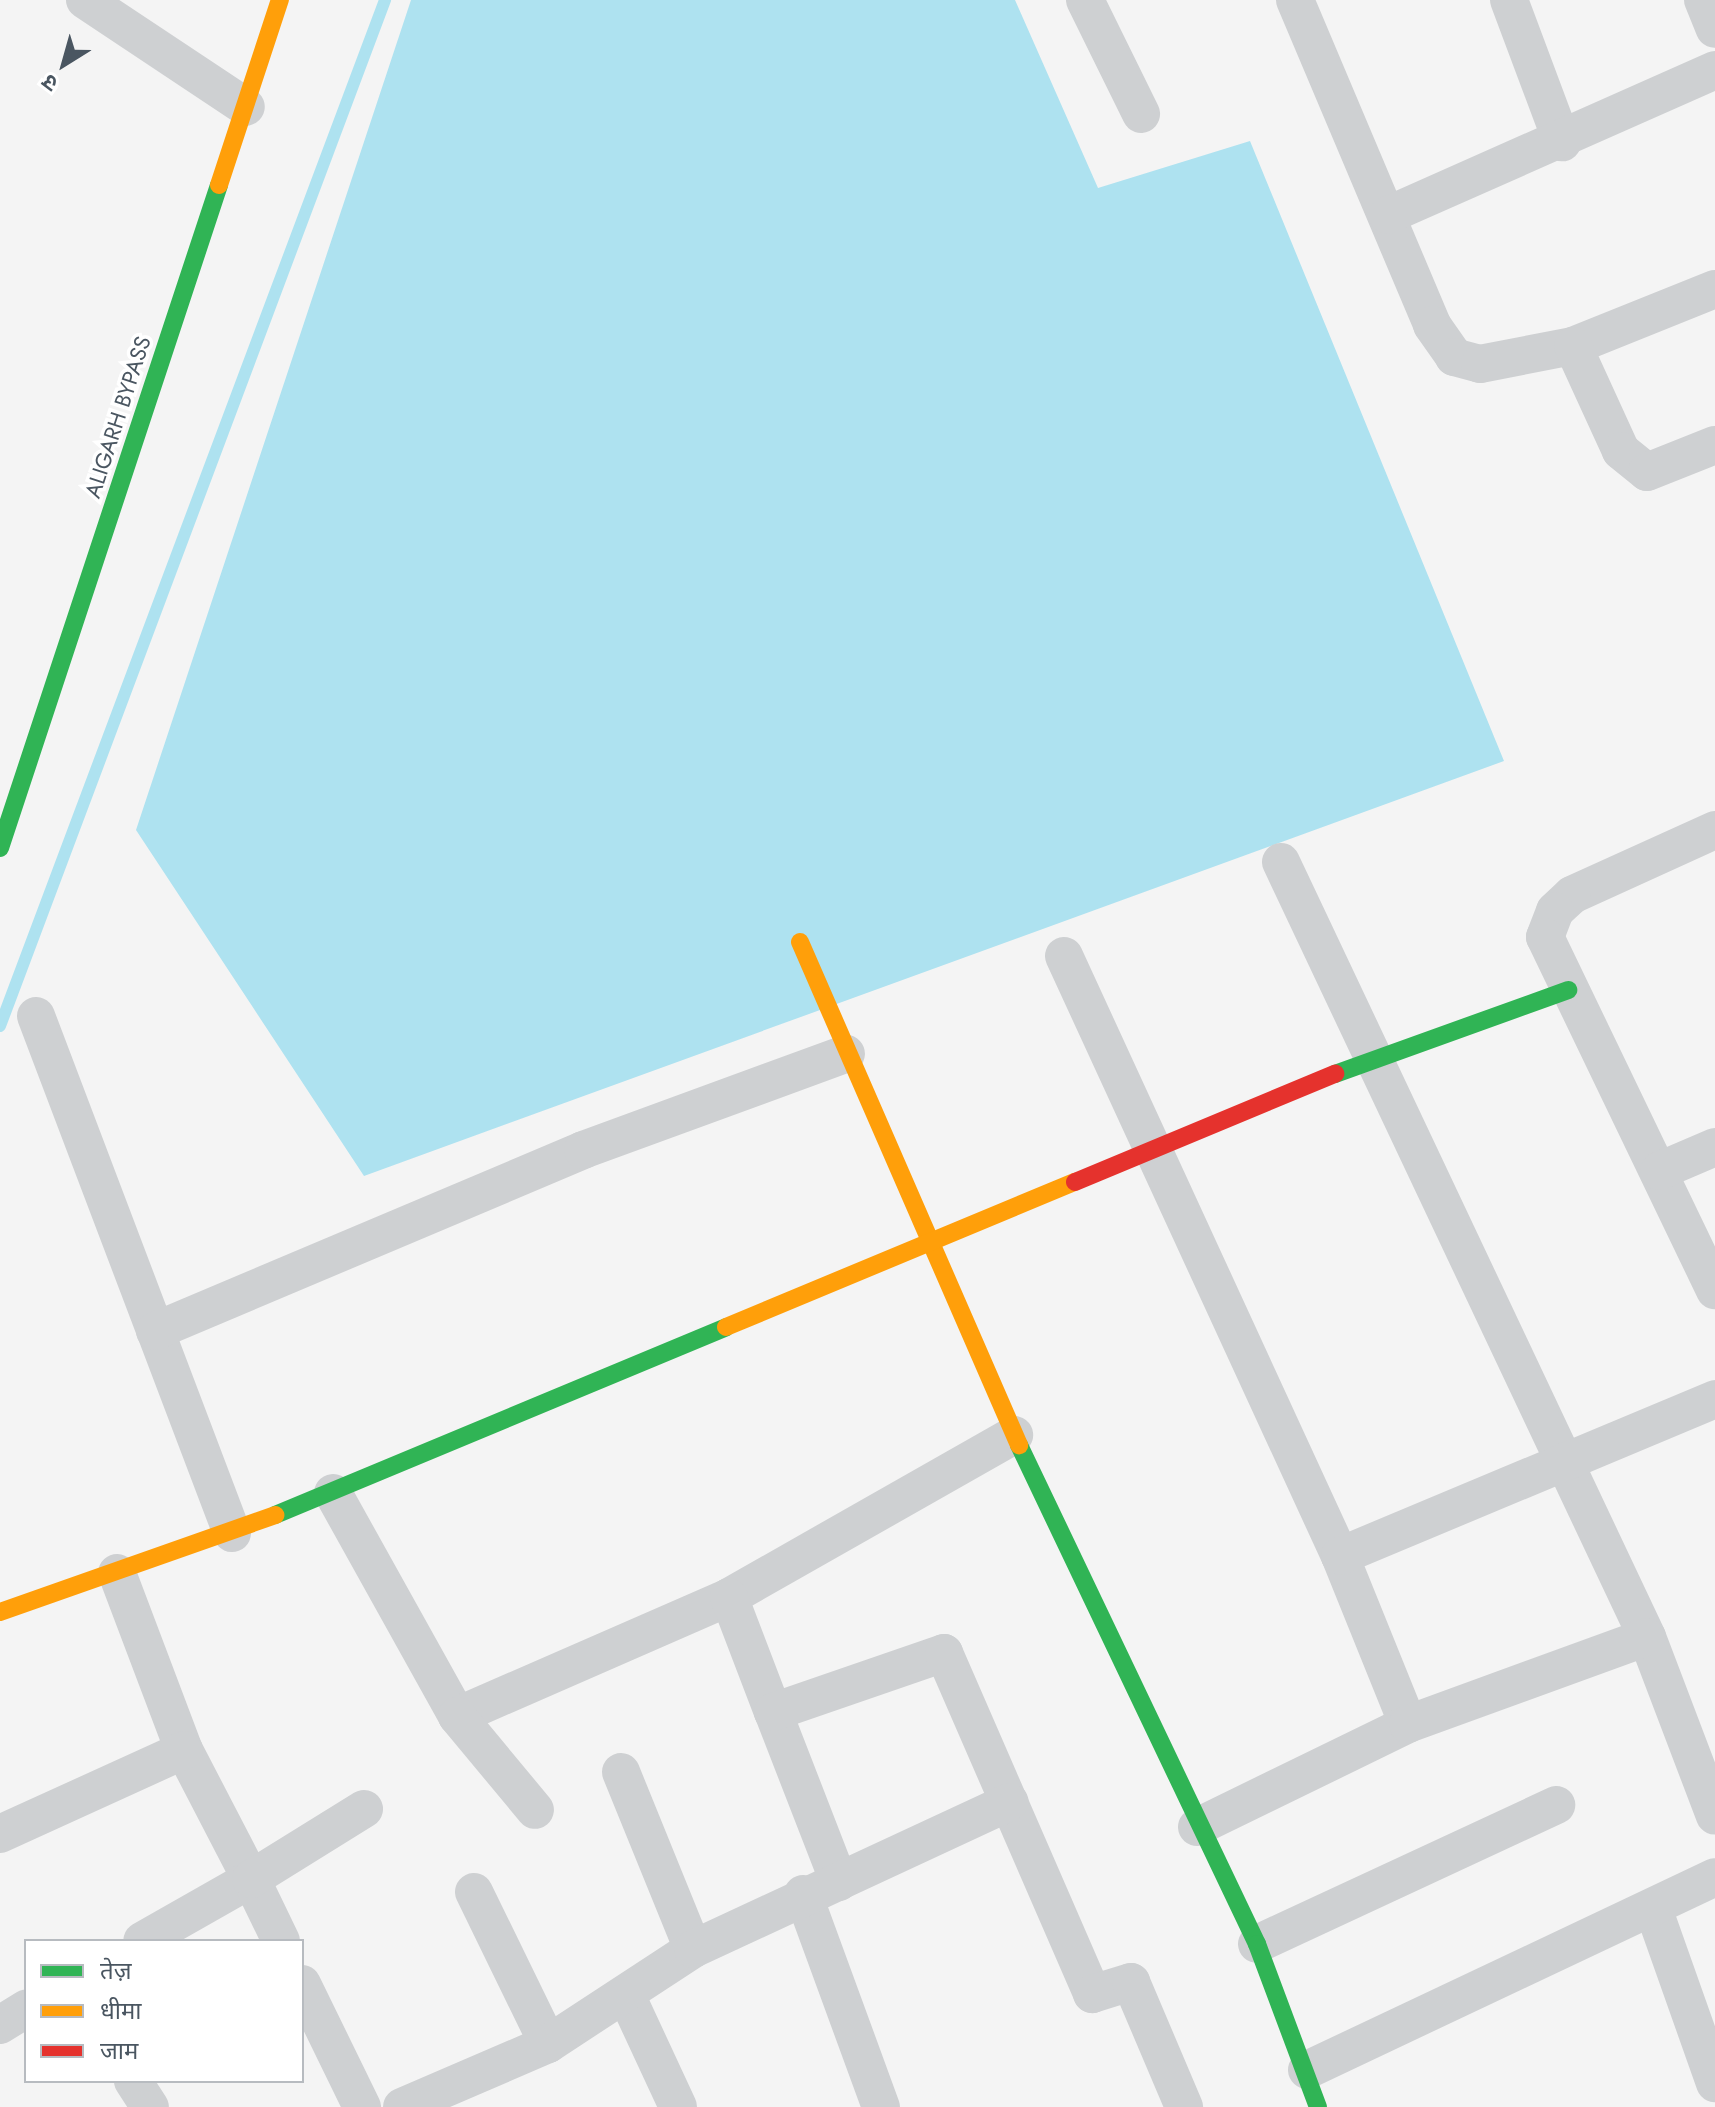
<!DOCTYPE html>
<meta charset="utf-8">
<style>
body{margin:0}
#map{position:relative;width:1715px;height:2107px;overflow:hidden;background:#f4f4f4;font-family:Jost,"Noto Sans Devanagari",sans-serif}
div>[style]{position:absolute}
.water>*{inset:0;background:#aee2f0}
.stream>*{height:12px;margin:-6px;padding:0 6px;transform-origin:6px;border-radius:6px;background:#aee2f0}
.street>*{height:38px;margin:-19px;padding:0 19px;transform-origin:19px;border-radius:19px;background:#ced0d2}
.fast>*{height:18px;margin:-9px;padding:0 9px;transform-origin:9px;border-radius:9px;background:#30b455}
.slow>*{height:18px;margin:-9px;padding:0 9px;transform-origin:9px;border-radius:9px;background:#ff9f0a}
.jam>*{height:18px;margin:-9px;padding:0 9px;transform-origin:9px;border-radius:9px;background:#e5322d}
span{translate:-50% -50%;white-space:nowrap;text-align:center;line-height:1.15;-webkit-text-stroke:7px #fff;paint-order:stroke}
.street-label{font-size:22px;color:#4a5661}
.legend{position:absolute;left:24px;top:1939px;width:280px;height:144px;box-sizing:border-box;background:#fff;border:2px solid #b7bbc0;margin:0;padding:10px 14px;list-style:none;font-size:24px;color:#4a5661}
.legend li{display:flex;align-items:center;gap:16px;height:40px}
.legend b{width:40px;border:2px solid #b7bbc0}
.north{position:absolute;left:24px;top:24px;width:80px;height:80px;-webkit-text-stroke:6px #fff;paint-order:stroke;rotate:217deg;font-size:22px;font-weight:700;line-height:32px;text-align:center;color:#4a5661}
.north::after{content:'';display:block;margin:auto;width:28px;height:36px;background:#4a5661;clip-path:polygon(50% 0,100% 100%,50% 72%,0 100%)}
</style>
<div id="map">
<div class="water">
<div style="clip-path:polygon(411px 0,1015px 0,1098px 188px,1250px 141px,1504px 761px,364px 1176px,136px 830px)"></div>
</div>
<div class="stream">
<div style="left:0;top:1026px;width:1096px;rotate:-69.43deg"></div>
</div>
<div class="street">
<div style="left:85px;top:0;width:193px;rotate:33.6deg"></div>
<div style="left:1085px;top:0;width:127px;rotate:63.8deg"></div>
<div style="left:1295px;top:0;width:353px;rotate:67.1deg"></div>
<div style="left:1432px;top:325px;width:39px;rotate:55deg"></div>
<div style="left:1454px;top:357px;width:27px;rotate:15deg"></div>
<div style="left:1480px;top:364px;width:95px;rotate:-11deg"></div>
<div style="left:1573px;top:346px;width:153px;rotate:-21.9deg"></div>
<div style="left:1509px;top:0;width:152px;rotate:69.5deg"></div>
<div style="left:1703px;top:0;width:31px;rotate:68deg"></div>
<div style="left:1388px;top:215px;width:358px;rotate:-23.9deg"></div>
<div style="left:1573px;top:346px;width:115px;rotate:65.4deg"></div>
<div style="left:1621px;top:451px;width:33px;rotate:39deg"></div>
<div style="left:1647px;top:472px;width:73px;rotate:-21.7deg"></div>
<div style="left:1715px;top:830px;width:157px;rotate:155.6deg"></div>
<div style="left:1572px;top:895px;width:23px;rotate:137deg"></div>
<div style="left:1555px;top:911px;width:28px;rotate:111deg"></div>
<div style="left:1545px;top:937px;width:392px;rotate:64.3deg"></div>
<div style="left:1281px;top:862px;width:857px;rotate:64.72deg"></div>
<div style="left:1647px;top:1637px;width:191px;rotate:69.2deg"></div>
<div style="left:1064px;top:956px;width:660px;rotate:65.3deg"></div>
<div style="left:1340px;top:1556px;width:181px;rotate:68deg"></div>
<div style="left:36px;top:1016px;width:553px;rotate:69.24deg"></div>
<div style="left:1659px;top:1171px;width:61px;rotate:-23.2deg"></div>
<div style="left:155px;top:1331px;width:465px;rotate:-22.9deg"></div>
<div style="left:583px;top:1150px;width:280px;rotate:-20.1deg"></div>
<div style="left:333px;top:1493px;width:255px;rotate:60.9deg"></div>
<div style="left:457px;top:1716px;width:297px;rotate:-23.6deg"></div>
<div style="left:729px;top:1597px;width:328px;rotate:-29.6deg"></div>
<div style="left:1340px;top:1556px;width:407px;rotate:-22.7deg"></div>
<div style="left:117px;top:1573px;width:189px;rotate:69.3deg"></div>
<div style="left:184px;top:1750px;width:145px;rotate:62.6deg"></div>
<div style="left:251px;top:1879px;width:125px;rotate:150.4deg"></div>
<div style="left:729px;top:1597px;width:123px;rotate:69.1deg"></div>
<div style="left:457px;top:1716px;width:122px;rotate:50.3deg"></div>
<div style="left:621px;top:1772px;width:191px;rotate:67.9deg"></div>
<div style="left:1197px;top:1827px;width:235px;rotate:-26deg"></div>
<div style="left:1408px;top:1724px;width:254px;rotate:-20deg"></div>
<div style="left:0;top:1834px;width:202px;rotate:-24.5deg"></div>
<div style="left:839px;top:1882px;width:182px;rotate:-111.2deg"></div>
<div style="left:773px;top:1712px;width:181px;rotate:-19deg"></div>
<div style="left:944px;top:1653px;width:372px;rotate:66.5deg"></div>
<div style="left:1092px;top:1994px;width:41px;rotate:-17.1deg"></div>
<div style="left:1131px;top:1982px;width:136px;rotate:67deg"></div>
<div style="left:474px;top:1892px;width:169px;rotate:64deg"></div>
<div style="left:803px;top:1894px;width:227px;rotate:69.9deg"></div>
<div style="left:1653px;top:1908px;width:186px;rotate:70.5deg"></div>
<div style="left:281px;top:1941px;width:69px;rotate:-115.8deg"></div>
<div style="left:251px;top:1879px;width:133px;rotate:-31.8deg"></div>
<div style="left:1257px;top:1944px;width:330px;rotate:-24.9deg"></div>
<div style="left:302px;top:1984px;width:137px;rotate:64deg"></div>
<div style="left:627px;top:1997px;width:121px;rotate:65.1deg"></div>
<div style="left:0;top:2025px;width:31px;rotate:-32deg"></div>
<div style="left:1307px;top:2070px;width:451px;rotate:-25.3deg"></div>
<div style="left:133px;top:2081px;width:31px;rotate:57deg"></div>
<div style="left:402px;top:2107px;width:159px;rotate:-23.3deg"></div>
<div style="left:548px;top:2044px;width:173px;rotate:-33.2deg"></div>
<div style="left:693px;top:1949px;width:349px;rotate:-24.9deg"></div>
</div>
<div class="fast">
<div style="left:0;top:848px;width:698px;rotate:-71.72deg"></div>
<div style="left:1335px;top:1074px;width:248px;rotate:-19.8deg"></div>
<div style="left:1019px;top:1445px;width:553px;rotate:64.5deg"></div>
<div style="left:1257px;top:1944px;width:174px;rotate:69.5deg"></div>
<div style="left:275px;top:1515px;width:489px;rotate:-22.6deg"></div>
</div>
<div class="slow">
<div style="left:219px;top:185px;width:195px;rotate:-71.8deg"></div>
<div style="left:800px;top:942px;width:549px;rotate:66.47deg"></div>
<div style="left:726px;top:1327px;width:378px;rotate:-22.6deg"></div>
<div style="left:0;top:1612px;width:292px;rotate:-19.4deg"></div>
</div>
<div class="jam">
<div style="left:1075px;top:1182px;width:282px;rotate:-22.6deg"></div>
</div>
<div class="street-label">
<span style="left:118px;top:417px;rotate:-72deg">ALIGARH BYPASS</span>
</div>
<ul class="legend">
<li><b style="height:10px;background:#30b455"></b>तेज़</li>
<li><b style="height:10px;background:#ff9f0a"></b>धीमा</li>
<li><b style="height:10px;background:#e5322d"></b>जाम</li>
</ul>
<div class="north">उ</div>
</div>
